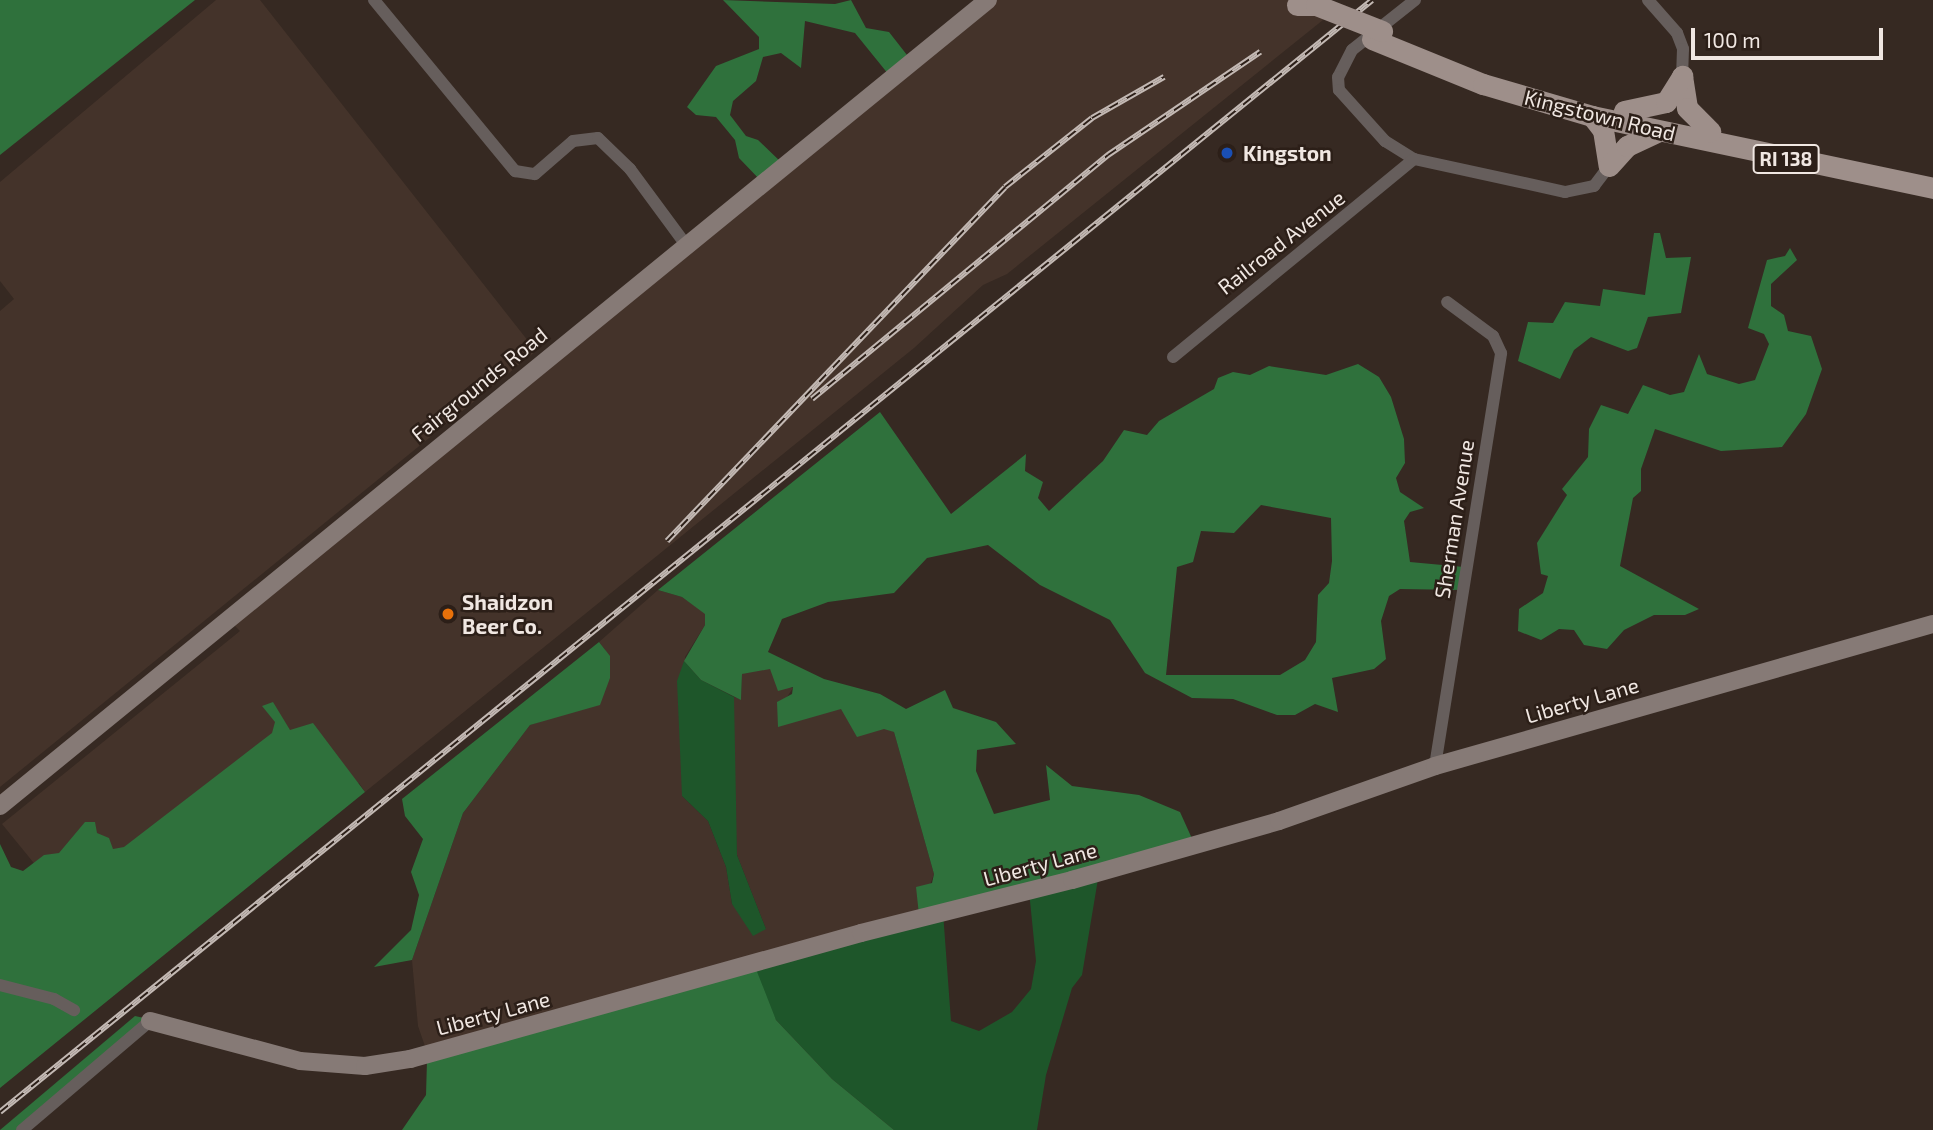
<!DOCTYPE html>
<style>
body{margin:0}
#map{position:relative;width:1933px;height:1130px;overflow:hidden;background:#362922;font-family:"Exo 2",sans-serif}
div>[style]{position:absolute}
.industrial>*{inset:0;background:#44332a}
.green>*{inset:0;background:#1e562a}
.forest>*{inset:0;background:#2f713c}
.street>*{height:12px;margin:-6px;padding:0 6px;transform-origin:6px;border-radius:6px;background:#665e5c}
.secondary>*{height:18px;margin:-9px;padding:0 9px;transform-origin:9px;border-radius:9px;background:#867a76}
.primary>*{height:21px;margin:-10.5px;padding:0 10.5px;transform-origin:10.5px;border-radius:10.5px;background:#9e8f8a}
.rail>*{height:6px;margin-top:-3px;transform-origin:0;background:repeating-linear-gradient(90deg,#2c1f18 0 10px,#c3b9b4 0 20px);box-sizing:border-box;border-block:2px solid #c3b9b4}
.primary-bridge>*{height:21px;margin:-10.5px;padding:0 10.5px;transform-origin:10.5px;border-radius:10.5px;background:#9e8f8a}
.dots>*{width:19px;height:19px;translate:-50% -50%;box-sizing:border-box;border:4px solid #2c1f18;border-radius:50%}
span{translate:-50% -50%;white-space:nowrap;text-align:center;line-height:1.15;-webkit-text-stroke:5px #2c1f18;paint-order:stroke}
.shield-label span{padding:2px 5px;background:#2c1f18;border:2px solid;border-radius:5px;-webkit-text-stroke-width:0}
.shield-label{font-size:19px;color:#f0e7e2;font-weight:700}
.street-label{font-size:21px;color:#f0e7e2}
.poi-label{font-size:21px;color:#f0e7e2;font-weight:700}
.left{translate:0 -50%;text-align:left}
.scale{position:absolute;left:1691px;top:28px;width:192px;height:32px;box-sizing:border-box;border:4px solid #f0e7e2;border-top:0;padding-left:9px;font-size:21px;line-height:24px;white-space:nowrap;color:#f0e7e2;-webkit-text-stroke:5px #2c1f18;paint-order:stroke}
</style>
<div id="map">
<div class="industrial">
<div style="clip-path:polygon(216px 0,260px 0,536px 351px,0 787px,0 311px,14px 299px,0 281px,0 182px)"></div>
<div style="clip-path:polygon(985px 0,1294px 0,1328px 16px,1007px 274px,983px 285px,914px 348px,365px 792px,359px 783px,64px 900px,2px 824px,240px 631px,229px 620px)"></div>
<div style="clip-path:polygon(658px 590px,682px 597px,705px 613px,705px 625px,685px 657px,682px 796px,708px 821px,726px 867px,732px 904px,766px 929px,737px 855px,731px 734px,734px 697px,741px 699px,742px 674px,753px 668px,770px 669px,783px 688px,793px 688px,785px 700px,841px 709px,894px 732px,934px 874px,919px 915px,427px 1052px,418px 1026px,412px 960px,463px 813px,530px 725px,584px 706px,606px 651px,599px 642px)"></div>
</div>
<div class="green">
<div style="clip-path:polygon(684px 661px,701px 680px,734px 697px,737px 855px,766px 929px,753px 936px,732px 904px,726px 867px,708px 821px,682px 796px,677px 681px)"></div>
<div style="clip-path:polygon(1099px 873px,1082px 975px,1072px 988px,1046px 1075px,1037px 1130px,894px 1130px,832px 1079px,776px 1020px,760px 990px,754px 964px,943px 912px,951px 1021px,979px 1031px,1012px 1012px,1031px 989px,1036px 961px,1029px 891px)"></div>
</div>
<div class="forest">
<div style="clip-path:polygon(0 0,195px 0,0 155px)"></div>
<div style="clip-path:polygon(723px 0,835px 4px,851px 0,866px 28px,889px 32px,907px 55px,889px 75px,855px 33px,805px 21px,801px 68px,781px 53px,763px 57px,756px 81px,733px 101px,730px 115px,746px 136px,758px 140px,783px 164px,762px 182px,739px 158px,735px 140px,716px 117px,696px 115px,687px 107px,716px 66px,759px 49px,759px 37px)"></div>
<div style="clip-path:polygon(1654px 233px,1660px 233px,1666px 258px,1691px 257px,1681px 313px,1648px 317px,1637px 348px,1628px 351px,1591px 337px,1574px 350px,1560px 379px,1518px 361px,1528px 322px,1553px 323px,1565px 302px,1600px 306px,1603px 289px,1645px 295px)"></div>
<div style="clip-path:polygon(1790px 248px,1797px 260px,1771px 284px,1771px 306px,1784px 315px,1788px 331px,1811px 336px,1822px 369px,1806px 414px,1782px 447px,1721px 451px,1655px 429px,1641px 469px,1641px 491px,1633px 498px,1620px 566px,1699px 609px,1685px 615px,1654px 615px,1624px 630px,1607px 649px,1584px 645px,1574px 630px,1559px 629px,1541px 640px,1518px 631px,1519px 609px,1543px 593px,1548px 576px,1541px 574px,1537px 543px,1567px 495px,1562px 489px,1588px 457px,1589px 429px,1601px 405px,1628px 414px,1643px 385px,1670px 395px,1684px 392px,1699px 354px,1707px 374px,1739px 384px,1755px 380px,1769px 344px,1764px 334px,1748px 328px,1767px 260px,1785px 256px)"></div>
<div style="clip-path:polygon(evenodd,1358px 364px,1379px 377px,1391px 397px,1404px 439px,1405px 463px,1396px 478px,1400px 492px,1424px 508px,1410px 512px,1404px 521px,1410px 562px,1464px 567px,1461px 590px,1400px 589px,1389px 596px,1381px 621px,1386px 659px,1374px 669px,1332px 678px,1338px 712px,1315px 704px,1295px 715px,1277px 715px,1233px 699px,1192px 698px,1145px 673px,1110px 620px,1040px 585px,988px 545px,927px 558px,894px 593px,828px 602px,782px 619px,768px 652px,824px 679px,880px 694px,906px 709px,945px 690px,953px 708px,996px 722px,1016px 744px,977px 750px,976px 771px,994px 814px,1050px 800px,1046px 765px,1072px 786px,1139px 795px,1180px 812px,1194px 843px,919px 915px,916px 887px,932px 883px,934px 874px,894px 732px,884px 729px,857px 737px,841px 709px,778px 727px,777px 702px,792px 694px,793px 687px,778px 691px,770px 669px,742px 674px,741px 700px,701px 680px,684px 661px,705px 625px,705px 614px,682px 597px,658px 590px,880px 412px,951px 514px,1026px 454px,1025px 471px,1043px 482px,1038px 498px,1049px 511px,1103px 461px,1124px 430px,1147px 435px,1159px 421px,1214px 389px,1218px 378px,1233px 372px,1250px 375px,1269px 366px,1326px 375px,1358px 364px,1261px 505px,1331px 518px,1332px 561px,1329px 583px,1318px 595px,1316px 642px,1305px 660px,1280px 675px,1166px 675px,1177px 567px,1193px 562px,1201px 531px,1234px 533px,1261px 505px)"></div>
<div style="clip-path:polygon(599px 642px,610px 656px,610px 678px,600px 705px,530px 725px,463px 813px,412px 960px,374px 967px,411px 930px,419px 895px,411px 872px,423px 839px,405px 816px,402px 799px)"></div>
<div style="clip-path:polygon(273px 702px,290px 730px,313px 723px,365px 792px,0 1088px,0 844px,11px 867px,23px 871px,44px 855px,59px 853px,85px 822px,95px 822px,97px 833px,109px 838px,113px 849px,124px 847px,272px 733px,275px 722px,262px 706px)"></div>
<div style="clip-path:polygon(754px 964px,776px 1020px,832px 1079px,894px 1130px,402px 1130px,426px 1095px,427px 1060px)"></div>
<div style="clip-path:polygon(135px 1016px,144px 1018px,143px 1025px,21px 1130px,0 1130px)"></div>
</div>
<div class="street">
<div style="left:374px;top:0;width:222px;rotate:50.5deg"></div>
<div style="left:515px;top:171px;width:20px;rotate:9deg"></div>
<div style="left:535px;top:174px;width:50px;rotate:-41deg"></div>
<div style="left:573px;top:141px;width:25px;rotate:-7deg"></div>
<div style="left:598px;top:138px;width:45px;rotate:44.1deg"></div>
<div style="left:630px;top:169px;width:94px;rotate:53.6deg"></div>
<div style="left:1415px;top:0;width:80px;rotate:141.6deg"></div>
<div style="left:1352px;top:50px;width:30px;rotate:117deg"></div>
<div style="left:1338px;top:77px;width:13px;rotate:86deg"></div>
<div style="left:1339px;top:90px;width:69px;rotate:48deg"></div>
<div style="left:1385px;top:141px;width:34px;rotate:32deg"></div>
<div style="left:1414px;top:159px;width:155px;rotate:12.3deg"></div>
<div style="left:1565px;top:192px;width:30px;rotate:-12deg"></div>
<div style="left:1594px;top:186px;width:25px;rotate:-53deg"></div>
<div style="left:1648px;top:0;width:44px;rotate:48.7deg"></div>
<div style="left:1677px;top:33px;width:17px;rotate:69deg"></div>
<div style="left:1683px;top:49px;width:27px;rotate:92deg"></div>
<div style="left:1173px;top:357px;width:312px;rotate:-39.4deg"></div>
<div style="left:1435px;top:766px;width:418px;rotate:-80.9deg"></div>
<div style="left:1501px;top:353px;width:19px;rotate:-115deg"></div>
<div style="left:1493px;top:336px;width:57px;rotate:-143.5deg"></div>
<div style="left:0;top:985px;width:56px;rotate:14.5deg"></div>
<div style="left:54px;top:999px;width:23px;rotate:29deg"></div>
<div style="left:22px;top:1130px;width:168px;rotate:-40.4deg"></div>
</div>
<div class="secondary">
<div style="left:0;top:806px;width:1275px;rotate:-39.21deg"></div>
<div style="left:150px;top:1021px;width:155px;rotate:14.9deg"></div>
<div style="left:300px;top:1061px;width:65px;rotate:4.4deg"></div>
<div style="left:365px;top:1066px;width:46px;rotate:-8.8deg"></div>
<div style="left:410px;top:1059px;width:468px;rotate:-15.6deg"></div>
<div style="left:861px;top:933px;width:218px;rotate:-14.1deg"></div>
<div style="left:1072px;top:880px;width:215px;rotate:-15.9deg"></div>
<div style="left:1279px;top:821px;width:165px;rotate:-19.4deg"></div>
<div style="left:1435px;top:766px;width:518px;rotate:-15.92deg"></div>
</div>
<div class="primary">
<div style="left:1372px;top:39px;width:120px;rotate:22.1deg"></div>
<div style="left:1483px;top:84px;width:114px;rotate:16.4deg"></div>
<div style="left:1592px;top:116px;width:349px;rotate:11.9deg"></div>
<div style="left:1682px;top:76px;width:32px;rotate:81deg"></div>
<div style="left:1687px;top:108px;width:33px;rotate:45deg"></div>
<div style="left:1624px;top:111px;width:43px;rotate:-12.1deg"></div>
<div style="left:1666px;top:102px;width:31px;rotate:-58deg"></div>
<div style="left:1592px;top:116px;width:18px;rotate:52deg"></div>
<div style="left:1603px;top:130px;width:36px;rotate:81deg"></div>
<div style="left:1609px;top:166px;width:27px;rotate:-48deg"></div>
<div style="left:1627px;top:146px;width:33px;rotate:-25deg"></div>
</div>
<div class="rail">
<div style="left:812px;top:399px;width:384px;rotate:-39.5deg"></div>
<div style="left:1108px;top:155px;width:184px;rotate:-34.1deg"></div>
<div style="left:667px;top:541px;width:489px;rotate:-46.3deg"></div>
<div style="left:1005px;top:187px;width:111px;rotate:-38.4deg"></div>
<div style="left:1092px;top:118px;width:83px;rotate:-29.7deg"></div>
<div style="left:0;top:1112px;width:1766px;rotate:-39.02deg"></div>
</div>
<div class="primary-bridge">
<div style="left:1297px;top:5px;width:19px"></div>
<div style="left:1316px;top:5px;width:71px;rotate:21.5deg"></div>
</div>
<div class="dots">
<div style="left:1227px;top:153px;background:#1a4fb4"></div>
<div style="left:448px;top:614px;background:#e8710a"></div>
</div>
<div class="shield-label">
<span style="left:1786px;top:159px">RI 138</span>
</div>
<div class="street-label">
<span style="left:1600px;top:115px;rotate:14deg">Kingstown Road</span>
<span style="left:1281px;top:242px;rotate:-38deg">Railroad Avenue</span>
<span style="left:479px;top:384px;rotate:-39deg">Fairgrounds Road</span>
<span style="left:1454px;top:519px;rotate:-81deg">Sherman Avenue</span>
<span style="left:1582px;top:700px;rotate:-16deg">Liberty Lane</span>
<span style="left:1040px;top:864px;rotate:-15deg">Liberty Lane</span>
<span style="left:493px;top:1013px;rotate:-15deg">Liberty Lane</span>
</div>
<div class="poi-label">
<span class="left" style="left:1243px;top:153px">Kingston</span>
<span class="left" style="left:462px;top:614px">Shaidzon<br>Beer Co.</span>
</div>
<div class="scale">100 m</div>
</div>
